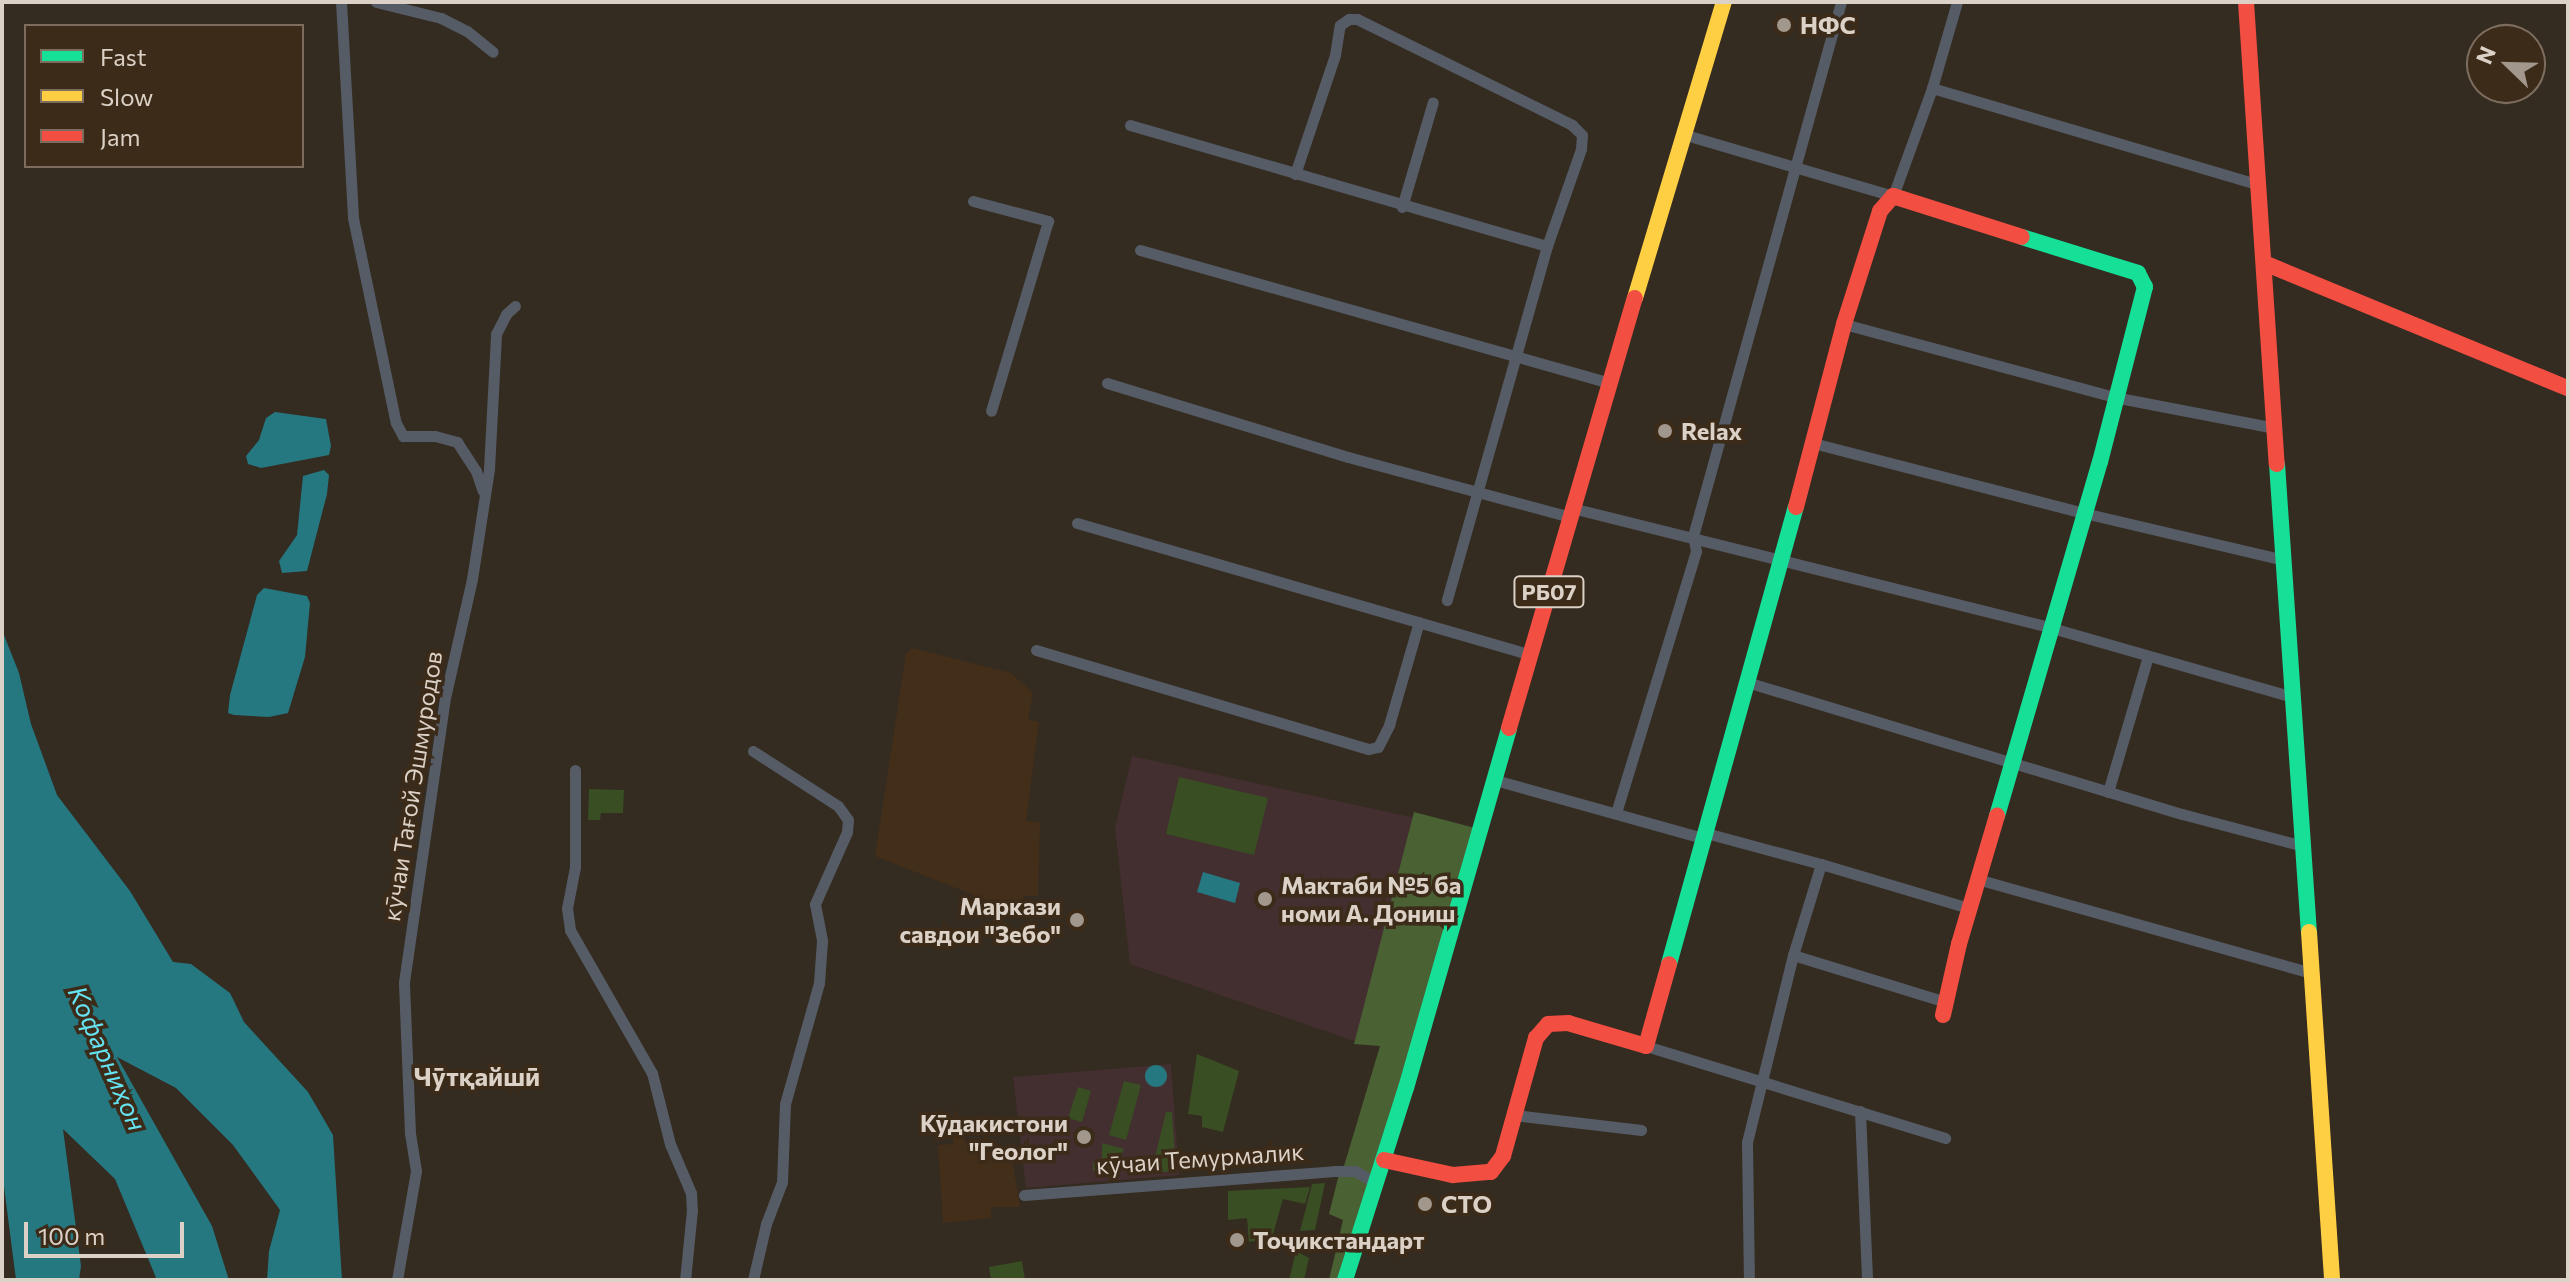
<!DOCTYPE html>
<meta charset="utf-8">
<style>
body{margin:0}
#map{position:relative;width:2570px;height:1282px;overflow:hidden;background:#342b21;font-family:Commissioner,sans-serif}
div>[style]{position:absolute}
.built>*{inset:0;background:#432e19}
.education>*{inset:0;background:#432f2f}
.green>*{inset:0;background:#394e23}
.forest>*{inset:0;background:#496133}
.water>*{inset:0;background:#257780}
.round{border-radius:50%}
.street>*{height:11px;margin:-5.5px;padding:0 5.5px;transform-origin:5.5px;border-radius:5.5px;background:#565c65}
.fast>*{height:16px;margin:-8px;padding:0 8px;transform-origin:8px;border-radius:8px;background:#16e098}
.slow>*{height:16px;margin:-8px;padding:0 8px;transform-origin:8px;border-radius:8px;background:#ffcf43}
.jam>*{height:16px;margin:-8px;padding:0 8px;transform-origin:8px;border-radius:8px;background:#f24e42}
.dots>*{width:22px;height:22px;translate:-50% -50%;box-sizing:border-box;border:4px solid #3c2b19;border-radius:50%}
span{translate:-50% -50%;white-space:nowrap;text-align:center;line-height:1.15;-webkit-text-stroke:7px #3c2b19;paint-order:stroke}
.shield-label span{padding:2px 6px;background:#3c2b19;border:2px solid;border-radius:6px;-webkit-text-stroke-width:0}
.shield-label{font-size:22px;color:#dbd1c6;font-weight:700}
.poi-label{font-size:24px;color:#dbd1c6;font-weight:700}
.left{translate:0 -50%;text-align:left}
.right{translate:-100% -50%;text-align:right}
.street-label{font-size:24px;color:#dbd1c6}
.water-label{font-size:26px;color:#65e3f2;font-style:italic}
.neighbourhood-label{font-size:26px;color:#dbd1c6;font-weight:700}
.frame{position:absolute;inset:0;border:4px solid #dbd1c6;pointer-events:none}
.legend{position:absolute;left:24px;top:24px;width:280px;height:144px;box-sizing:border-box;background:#3c2b19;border:2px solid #7c6d5e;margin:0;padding:10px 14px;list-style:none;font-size:24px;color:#dbd1c6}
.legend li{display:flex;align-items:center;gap:16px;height:40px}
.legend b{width:40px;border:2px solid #7c6d5e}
.north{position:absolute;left:2466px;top:24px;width:80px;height:80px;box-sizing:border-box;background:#3c2b19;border:2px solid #7c6d5e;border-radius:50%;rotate:293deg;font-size:22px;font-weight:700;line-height:32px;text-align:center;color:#dbd1c6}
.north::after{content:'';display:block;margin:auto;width:28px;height:36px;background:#a1978c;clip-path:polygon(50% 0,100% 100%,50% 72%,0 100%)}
.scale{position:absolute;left:24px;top:1222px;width:160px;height:36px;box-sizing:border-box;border:4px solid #dbd1c6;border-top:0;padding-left:10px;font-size:24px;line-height:28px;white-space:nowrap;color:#dbd1c6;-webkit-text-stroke:6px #3c2b19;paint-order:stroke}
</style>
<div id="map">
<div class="built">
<div style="clip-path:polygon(912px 648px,1011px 673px,1033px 693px,1028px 719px,1039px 722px,1026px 821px,1040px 822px,1038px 896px,1024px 896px,1017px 912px,875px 856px,906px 653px)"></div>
<div style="clip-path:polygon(963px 1121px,965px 1143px,986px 1142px,987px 1152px,1011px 1151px,1020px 1207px,991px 1207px,991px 1218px,943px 1223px,938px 1145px,953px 1144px,952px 1122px)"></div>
</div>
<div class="education">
<div style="clip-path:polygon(1132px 756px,1429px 821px,1366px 1045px,1130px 964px,1115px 828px)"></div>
<div style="clip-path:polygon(1171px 1064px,1179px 1175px,1026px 1188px,1013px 1077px)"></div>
</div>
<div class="green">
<div style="clip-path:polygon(1179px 777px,1268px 798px,1254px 855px,1166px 834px)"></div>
<div style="clip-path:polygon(589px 789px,624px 790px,623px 813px,601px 813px,600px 820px,588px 820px)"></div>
<div style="clip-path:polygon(1197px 1054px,1239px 1071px,1223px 1132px,1202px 1127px,1202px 1116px,1188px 1114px)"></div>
<div style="clip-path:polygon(1124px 1081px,1141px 1085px,1126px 1140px,1109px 1135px)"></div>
<div style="clip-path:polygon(1078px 1087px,1091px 1091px,1082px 1122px,1068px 1118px)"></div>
<div style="clip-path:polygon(1166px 1112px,1172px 1112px,1176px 1171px,1151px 1173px)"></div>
<div style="clip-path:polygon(1102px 1143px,1124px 1149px,1116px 1170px,1093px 1171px,1093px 1162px,1102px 1161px)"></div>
<div style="clip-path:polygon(1325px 1183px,1315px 1230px,1300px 1231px,1312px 1184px)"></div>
<div style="clip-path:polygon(1310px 1187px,1305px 1204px,1283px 1199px,1272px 1238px,1249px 1242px,1247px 1218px,1228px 1220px,1228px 1191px)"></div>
<div style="clip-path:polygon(1296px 1251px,1309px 1258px,1304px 1280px,1289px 1280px)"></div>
<div style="clip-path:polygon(1022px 1261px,1025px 1280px,991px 1280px,989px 1267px)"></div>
</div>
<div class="forest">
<div style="clip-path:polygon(1414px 812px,1479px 829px,1375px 1178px,1344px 1166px,1380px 1046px,1354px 1044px)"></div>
<div style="clip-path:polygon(1340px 1170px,1376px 1183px,1345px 1280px,1329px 1280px,1343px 1220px,1329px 1214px)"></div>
</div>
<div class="water">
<div style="clip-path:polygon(275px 412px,326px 419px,331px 446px,329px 455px,261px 468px,248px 464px,246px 456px,259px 440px,266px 418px)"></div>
<div style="clip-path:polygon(324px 470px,329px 475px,327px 494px,307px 571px,282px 573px,279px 561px,297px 535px,303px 476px)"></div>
<div style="clip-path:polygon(264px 588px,307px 596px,310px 603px,305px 657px,288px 713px,269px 717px,234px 715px,228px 713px,230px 695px,257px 595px)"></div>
<div style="clip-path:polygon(2px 630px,19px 673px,31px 724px,57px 795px,130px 891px,173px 962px,191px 964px,230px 993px,244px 1022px,308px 1092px,333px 1135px,342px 1280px,267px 1280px,269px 1251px,280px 1210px,233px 1145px,176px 1088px,117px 1057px,212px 1226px,229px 1280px,157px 1280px,115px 1179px,63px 1129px,81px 1266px,79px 1280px,16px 1280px,2px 1171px)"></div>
<div style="clip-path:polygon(1203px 872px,1240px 883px,1235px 903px,1197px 892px)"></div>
<div class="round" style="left:1145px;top:1065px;width:22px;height:22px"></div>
</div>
<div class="street">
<div style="left:341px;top:2px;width:216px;rotate:86.8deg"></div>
<div style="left:353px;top:218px;width:209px;rotate:78.2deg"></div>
<div style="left:396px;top:423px;width:15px;rotate:62deg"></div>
<div style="left:403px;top:436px;width:32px"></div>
<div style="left:435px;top:436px;width:23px;rotate:15deg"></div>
<div style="left:457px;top:442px;width:35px;rotate:57deg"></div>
<div style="left:476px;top:471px;width:21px;rotate:71deg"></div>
<div style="left:376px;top:2px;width:67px;rotate:13.8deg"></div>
<div style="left:441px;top:18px;width:29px;rotate:27deg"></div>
<div style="left:467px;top:31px;width:33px;rotate:39deg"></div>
<div style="left:1932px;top:88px;width:341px;rotate:16.5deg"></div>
<div style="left:1130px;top:125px;width:434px;rotate:16.2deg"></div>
<div style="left:1686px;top:135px;width:216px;rotate:16.4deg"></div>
<div style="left:1893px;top:196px;width:115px;rotate:-70.1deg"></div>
<div style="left:1932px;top:88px;width:90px;rotate:-73.8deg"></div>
<div style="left:1295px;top:174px;width:126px;rotate:-71.4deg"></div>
<div style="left:1335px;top:55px;width:30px;rotate:-81deg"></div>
<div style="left:1340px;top:25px;width:11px;rotate:-34deg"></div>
<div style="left:1349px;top:19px;width:8px"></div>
<div style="left:1357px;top:19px;width:240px;rotate:26.2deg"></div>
<div style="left:1572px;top:125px;width:14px;rotate:45deg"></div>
<div style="left:1582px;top:135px;width:14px;rotate:94deg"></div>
<div style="left:1581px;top:149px;width:103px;rotate:109.3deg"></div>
<div style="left:1547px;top:246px;width:368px;rotate:105.8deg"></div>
<div style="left:973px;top:201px;width:78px;rotate:14.9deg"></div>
<div style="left:1048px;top:221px;width:198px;rotate:106.7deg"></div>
<div style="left:1402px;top:207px;width:109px;rotate:-73.6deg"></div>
<div style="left:1140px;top:250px;width:488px;rotate:15.8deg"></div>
<div style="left:1844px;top:324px;width:280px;rotate:15.1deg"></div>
<div style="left:2114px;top:397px;width:164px;rotate:10.9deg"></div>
<div style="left:1107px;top:383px;width:252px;rotate:17.1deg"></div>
<div style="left:1348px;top:457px;width:230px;rotate:15.1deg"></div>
<div style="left:1813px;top:443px;width:280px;rotate:14.5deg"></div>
<div style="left:2084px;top:513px;width:205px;rotate:13.2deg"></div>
<div style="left:1572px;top:508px;width:487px;rotate:14deg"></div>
<div style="left:2045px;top:626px;width:258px;rotate:16deg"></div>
<div style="left:1077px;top:523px;width:472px;rotate:16.2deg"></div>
<div style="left:1036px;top:650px;width:347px;rotate:16.6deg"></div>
<div style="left:1369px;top:749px;width:9px;rotate:-13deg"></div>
<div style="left:1378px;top:747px;width:25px;rotate:-63deg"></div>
<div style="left:1389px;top:725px;width:107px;rotate:-73.8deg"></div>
<div style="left:1750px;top:683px;width:451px;rotate:16.9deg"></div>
<div style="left:2182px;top:814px;width:125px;rotate:14.8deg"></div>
<div style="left:753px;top:751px;width:101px;rotate:32.9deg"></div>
<div style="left:838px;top:806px;width:17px;rotate:54deg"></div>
<div style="left:848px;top:820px;width:12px;rotate:95deg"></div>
<div style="left:847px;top:832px;width:79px;rotate:114deg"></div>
<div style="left:815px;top:904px;width:38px;rotate:79deg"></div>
<div style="left:822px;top:941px;width:42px;rotate:94.1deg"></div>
<div style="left:819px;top:983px;width:126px;rotate:105.7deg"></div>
<div style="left:785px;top:1104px;width:78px;rotate:92.2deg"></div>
<div style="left:782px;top:1182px;width:45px;rotate:110.9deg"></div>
<div style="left:766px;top:1224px;width:57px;rotate:103.1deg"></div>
<div style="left:575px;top:770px;width:97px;rotate:90deg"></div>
<div style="left:575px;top:867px;width:42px;rotate:101deg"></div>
<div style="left:567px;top:908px;width:22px;rotate:82deg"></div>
<div style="left:570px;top:930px;width:165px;rotate:60.2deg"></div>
<div style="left:652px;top:1073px;width:73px;rotate:75.8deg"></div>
<div style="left:670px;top:1144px;width:53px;rotate:66.8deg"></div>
<div style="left:691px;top:1193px;width:17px;rotate:87deg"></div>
<div style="left:692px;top:1210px;width:70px;rotate:95.7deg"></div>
<div style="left:1495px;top:780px;width:216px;rotate:15.6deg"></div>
<div style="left:2108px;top:792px;width:142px;rotate:-73.6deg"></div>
<div style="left:1616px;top:813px;width:274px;rotate:-73deg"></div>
<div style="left:1696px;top:551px;width:15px;rotate:-101deg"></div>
<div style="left:1693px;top:536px;width:554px;rotate:-74.51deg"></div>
<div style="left:1706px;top:833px;width:119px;rotate:15.1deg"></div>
<div style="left:1821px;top:864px;width:95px;rotate:107.1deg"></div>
<div style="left:1793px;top:955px;width:193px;rotate:103.8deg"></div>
<div style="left:1747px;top:1142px;width:138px;rotate:89.2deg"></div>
<div style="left:1821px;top:864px;width:154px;rotate:16.6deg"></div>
<div style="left:1977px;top:879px;width:347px;rotate:15.7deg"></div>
<div style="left:1793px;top:955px;width:160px;rotate:17.1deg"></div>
<div style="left:1646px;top:1046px;width:313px;rotate:17.1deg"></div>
<div style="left:1860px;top:1111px;width:169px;rotate:87.6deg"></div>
<div style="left:1514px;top:1115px;width:128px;rotate:6.7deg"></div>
<div style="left:1024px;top:1195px;width:311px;rotate:-4.4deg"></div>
<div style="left:1334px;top:1171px;width:21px"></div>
<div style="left:1355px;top:1171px;width:24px;rotate:30deg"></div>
<div style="left:397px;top:1280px;width:111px;rotate:-80.1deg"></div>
<div style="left:416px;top:1171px;width:38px;rotate:-99deg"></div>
<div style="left:410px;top:1133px;width:151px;rotate:-92.3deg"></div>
<div style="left:404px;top:982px;width:287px;rotate:-81.8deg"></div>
<div style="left:445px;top:698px;width:122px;rotate:-77.2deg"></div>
<div style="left:472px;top:579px;width:111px;rotate:-81.2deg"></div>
<div style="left:489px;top:469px;width:135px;rotate:-87deg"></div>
<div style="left:496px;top:334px;width:22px;rotate:-63deg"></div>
<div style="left:506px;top:314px;width:12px;rotate:-42deg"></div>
</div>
<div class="fast">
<div style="left:2277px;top:464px;width:469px;rotate:86.1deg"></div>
<div style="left:1997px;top:816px;width:369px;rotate:-73.8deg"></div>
<div style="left:2100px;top:462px;width:181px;rotate:-75.6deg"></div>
<div style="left:2145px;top:287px;width:16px;rotate:-117deg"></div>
<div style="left:2138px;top:273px;width:121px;rotate:-162.8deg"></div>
<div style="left:1669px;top:964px;width:474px;rotate:-74.5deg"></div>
<div style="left:1345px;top:1280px;width:201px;rotate:-72.4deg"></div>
<div style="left:1406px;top:1088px;width:374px;rotate:-74deg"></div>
</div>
<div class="slow">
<div style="left:1635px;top:298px;width:309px;rotate:-73.3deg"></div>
<div style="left:2309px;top:932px;width:349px;rotate:86.2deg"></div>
</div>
<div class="jam">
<div style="left:2246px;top:2px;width:463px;rotate:86.2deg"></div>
<div style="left:2264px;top:263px;width:329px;rotate:22.4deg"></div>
<div style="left:1796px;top:507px;width:189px;rotate:-75.3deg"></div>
<div style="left:1844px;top:324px;width:119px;rotate:-72.3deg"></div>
<div style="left:1880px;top:211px;width:20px;rotate:-49deg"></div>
<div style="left:1893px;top:196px;width:135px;rotate:17.6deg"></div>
<div style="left:1509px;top:728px;width:448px;rotate:-73.7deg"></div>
<div style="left:1943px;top:1015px;width:73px;rotate:-77.3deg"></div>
<div style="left:1959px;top:944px;width:134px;rotate:-73.5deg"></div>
<div style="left:1384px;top:1160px;width:71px;rotate:12.3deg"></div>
<div style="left:1453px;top:1175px;width:38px;rotate:-5deg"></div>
<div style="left:1491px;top:1172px;width:20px;rotate:-53deg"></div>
<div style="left:1503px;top:1156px;width:123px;rotate:-74.4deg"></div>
<div style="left:1536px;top:1038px;width:18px;rotate:-49deg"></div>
<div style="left:1548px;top:1024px;width:20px;rotate:-3deg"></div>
<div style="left:1568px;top:1023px;width:81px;rotate:16.4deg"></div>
<div style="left:1646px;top:1046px;width:85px;rotate:-74.3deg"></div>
</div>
<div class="dots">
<div style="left:1784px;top:25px;background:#a1978c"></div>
<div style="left:1665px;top:431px;background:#a1978c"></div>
<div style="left:1265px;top:899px;background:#a1978c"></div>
<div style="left:1077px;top:920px;background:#a1978c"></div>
<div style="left:1084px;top:1137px;background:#a1978c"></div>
<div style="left:1425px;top:1204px;background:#a1978c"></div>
<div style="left:1237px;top:1240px;background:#a1978c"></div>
</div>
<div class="shield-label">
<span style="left:1549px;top:592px">РБ07</span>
</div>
<div class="poi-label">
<span class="left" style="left:1800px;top:25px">НФС</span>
<span class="left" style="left:1681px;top:431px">Relax</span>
<span class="left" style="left:1281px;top:899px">Мактаби №5 ба<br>номи А. Дониш</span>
<span class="right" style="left:1061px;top:920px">Маркази<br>савдои "Зебо"</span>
<span class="right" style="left:1068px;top:1137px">Кӯдакистони<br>"Геолог"</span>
<span class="left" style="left:1441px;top:1204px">СТО</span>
<span class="left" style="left:1253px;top:1240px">Тоҷикстандарт</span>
</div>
<div class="street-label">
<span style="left:412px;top:786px;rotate:-81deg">кӯчаи Тағой Эшмуродов</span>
<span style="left:1200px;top:1158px;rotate:-4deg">кӯчаи Темурмалик</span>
</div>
<div class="water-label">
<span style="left:108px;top:1058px;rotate:66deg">Кофарниҳон</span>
</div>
<div class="neighbourhood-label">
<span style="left:477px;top:1076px">Чӯтқайшӣ</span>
</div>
<div class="frame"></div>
<ul class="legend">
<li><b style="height:10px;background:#16e098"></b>Fast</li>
<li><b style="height:10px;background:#ffcf43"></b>Slow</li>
<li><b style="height:10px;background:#f24e42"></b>Jam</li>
</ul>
<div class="north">N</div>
<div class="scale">100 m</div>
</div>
